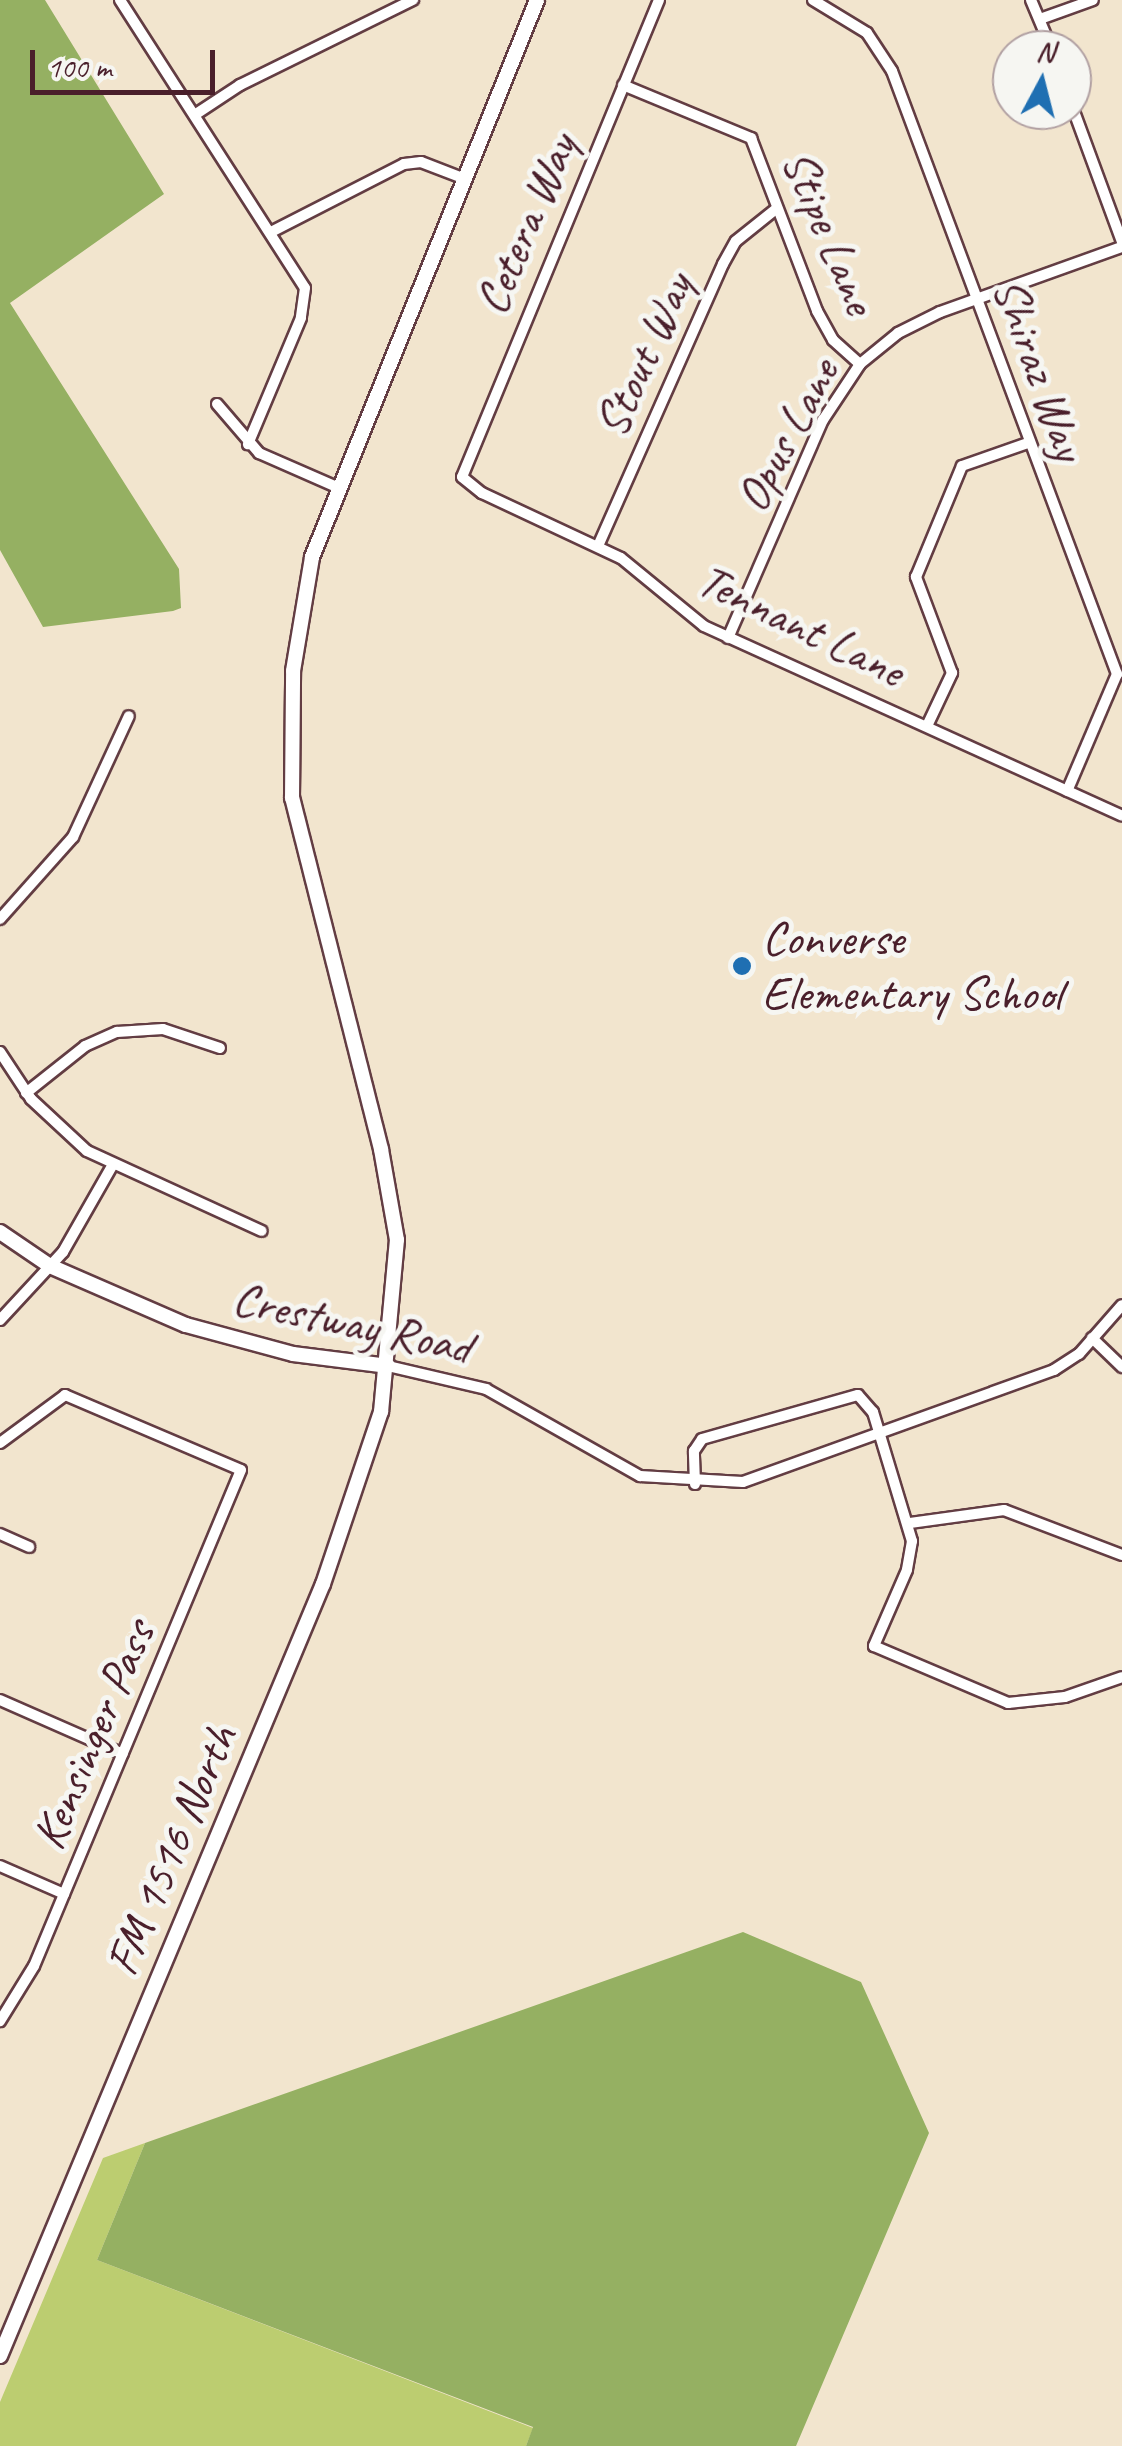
<!DOCTYPE html>
<style>
body{margin:0}
#map{position:relative;width:1122px;height:2446px;overflow:hidden;background:#f2e5ce;font-family:Caveat,sans-serif}
div>[style]{position:absolute}
.green>*{inset:0;background:#bccd70}
.forest>*{inset:0;background:#95b062}
.roads{filter:drop-shadow(2px 0 #633d43) drop-shadow(-2px 0 #633d43) drop-shadow(0 2px #633d43) drop-shadow(0 -2px #633d43)}
.street>*{height:10px;margin:-5px;padding:0 5px;transform-origin:5px;border-radius:5px;background:#fff}
.secondary>*{height:14px;margin:-7px;padding:0 7px;transform-origin:7px;border-radius:7px;background:#fff}
.dots>*{width:28px;height:28px;translate:-50% -50%;box-sizing:border-box;border:5px solid #f6f6f2;border-radius:50%}
span{translate:-50% -50%;white-space:nowrap;text-align:center;line-height:1.15;-webkit-text-stroke:10px #f6f6f2;paint-order:stroke}
.street-label{font-size:48px;color:#4a1f2b}
.poi-label{font-size:48px;color:#4a1f2b}
.left{translate:0 -50%;text-align:left}
.north{position:absolute;left:992px;top:30px;width:100px;height:100px;box-sizing:border-box;background:#f6f6f2;border:2px solid #b1a0a2;border-radius:50%;rotate:7deg;font-size:28px;font-weight:700;line-height:40px;text-align:center;color:#4a1f2b}
.north::after{content:'';display:block;margin:auto;width:35px;height:45px;background:#1f6fb2;clip-path:polygon(50% 0,100% 100%,50% 72%,0 100%)}
.scale{position:absolute;left:30px;top:50px;width:185px;height:45px;box-sizing:border-box;border:5px solid #4a1f2b;border-top:0;padding-left:12px;font-size:30px;line-height:35px;white-space:nowrap;color:#4a1f2b;-webkit-text-stroke:8px #f6f6f2;paint-order:stroke}
</style>
<div id="map">
<div class="green">
<div style="clip-path:polygon(145px 2143px,97px 2260px,533px 2428px,526px 2446px,0 2446px,0 2402px,103px 2158px)"></div>
</div>
<div class="forest">
<div style="clip-path:polygon(0 0,45px 0,164px 194px,10px 303px,179px 569px,181px 608px,173px 611px,43px 627px,0 550px)"></div>
<div style="clip-path:polygon(743px 1932px,861px 1982px,929px 2133px,796px 2446px,526px 2446px,533px 2427px,97px 2260px,145px 2143px)"></div>
</div>
<div class="roads">
<div class="street">
<div style="left:120px;top:0;width:342px;rotate:57.3deg"></div>
<div style="left:305px;top:288px;width:30px;rotate:98deg"></div>
<div style="left:301px;top:318px;width:137px;rotate:112.8deg"></div>
<div style="left:659px;top:0;width:516px;rotate:112.44deg"></div>
<div style="left:462px;top:477px;width:26px;rotate:39deg"></div>
<div style="left:482px;top:493px;width:153px;rotate:25.1deg"></div>
<div style="left:621px;top:558px;width:107px;rotate:39.3deg"></div>
<div style="left:704px;top:626px;width:459px;rotate:24.4deg"></div>
<div style="left:813px;top:0;width:63px;rotate:31.4deg"></div>
<div style="left:867px;top:33px;width:45px;rotate:56.7deg"></div>
<div style="left:892px;top:71px;width:644px;rotate:69.54deg"></div>
<div style="left:1117px;top:674px;width:127px;rotate:113.1deg"></div>
<div style="left:1031px;top:0;width:54px;rotate:67.2deg"></div>
<div style="left:1040px;top:19px;width:56px;rotate:-19.7deg"></div>
<div style="left:623px;top:85px;width:139px;rotate:22.5deg"></div>
<div style="left:751px;top:138px;width:185px;rotate:69.1deg"></div>
<div style="left:817px;top:311px;width:33px;rotate:61deg"></div>
<div style="left:833px;top:340px;width:36px;rotate:42deg"></div>
<div style="left:1072px;top:106px;width:145px;rotate:69.8deg"></div>
<div style="left:196px;top:114px;width:53px;rotate:-33.4deg"></div>
<div style="left:240px;top:85px;width:193px;rotate:-26.2deg"></div>
<div style="left:271px;top:232px;width:149px;rotate:-27.1deg"></div>
<div style="left:404px;top:164px;width:17px;rotate:-7deg"></div>
<div style="left:421px;top:162px;width:47px;rotate:21.1deg"></div>
<div style="left:217px;top:404px;width:65px;rotate:49.4deg"></div>
<div style="left:259px;top:453px;width:87px;rotate:23.6deg"></div>
<div style="left:598px;top:546px;width:308px;rotate:-66.1deg"></div>
<div style="left:723px;top:264px;width:26px;rotate:-61deg"></div>
<div style="left:736px;top:241px;width:51px;rotate:-38.7deg"></div>
<div style="left:728px;top:638px;width:238px;rotate:-66.5deg"></div>
<div style="left:823px;top:420px;width:67px;rotate:-56.5deg"></div>
<div style="left:860px;top:364px;width:49px;rotate:-39.2deg"></div>
<div style="left:898px;top:333px;width:47px;rotate:-26.6deg"></div>
<div style="left:940px;top:312px;width:193px;rotate:-19.7deg"></div>
<div style="left:927px;top:726px;width:59px;rotate:-64.7deg"></div>
<div style="left:952px;top:673px;width:103px;rotate:-110.6deg"></div>
<div style="left:916px;top:577px;width:120px;rotate:-67.5deg"></div>
<div style="left:962px;top:466px;width:70px;rotate:-19.2deg"></div>
<div style="left:0;top:919px;width:110px;rotate:-48.3deg"></div>
<div style="left:73px;top:837px;width:133px;rotate:-65.2deg"></div>
<div style="left:0;top:1052px;width:56px;rotate:56.6deg"></div>
<div style="left:31px;top:1099px;width:76px;rotate:42.9deg"></div>
<div style="left:87px;top:1151px;width:192px;rotate:24.6deg"></div>
<div style="left:26px;top:1093px;width:75px;rotate:-38.5deg"></div>
<div style="left:85px;top:1046px;width:35px;rotate:-24deg"></div>
<div style="left:117px;top:1032px;width:46px;rotate:-3.7deg"></div>
<div style="left:163px;top:1029px;width:60px;rotate:18.4deg"></div>
<div style="left:0;top:1320px;width:93px;rotate:-47.2deg"></div>
<div style="left:63px;top:1252px;width:99px;rotate:-60.3deg"></div>
<div style="left:1092px;top:1338px;width:42px;rotate:44deg"></div>
<div style="left:388px;top:1366px;width:101px;rotate:13.2deg"></div>
<div style="left:486px;top:1389px;width:177px;rotate:29.5deg"></div>
<div style="left:640px;top:1476px;width:103px;rotate:3.3deg"></div>
<div style="left:743px;top:1482px;width:331px;rotate:-19.8deg"></div>
<div style="left:1054px;top:1370px;width:30px;rotate:-33deg"></div>
<div style="left:1079px;top:1354px;width:65px;rotate:-48.7deg"></div>
<div style="left:0;top:1443px;width:81px;rotate:-36.4deg"></div>
<div style="left:65px;top:1395px;width:191px;rotate:23.1deg"></div>
<div style="left:241px;top:1470px;width:537px;rotate:112.65deg"></div>
<div style="left:34px;top:1966px;width:65px;rotate:121.7deg"></div>
<div style="left:695px;top:1484px;width:33px;rotate:-92deg"></div>
<div style="left:694px;top:1451px;width:14px;rotate:-56deg"></div>
<div style="left:702px;top:1439px;width:162px;rotate:-15.8deg"></div>
<div style="left:858px;top:1395px;width:23px;rotate:49deg"></div>
<div style="left:873px;top:1412px;width:135px;rotate:73.2deg"></div>
<div style="left:912px;top:1541px;width:29px;rotate:100deg"></div>
<div style="left:907px;top:1570px;width:83px;rotate:113.5deg"></div>
<div style="left:874px;top:1646px;width:146px;rotate:23deg"></div>
<div style="left:1008px;top:1703px;width:57px;rotate:-6deg"></div>
<div style="left:1065px;top:1697px;width:60px;rotate:-19.3deg"></div>
<div style="left:910px;top:1523px;width:95px;rotate:-7.9deg"></div>
<div style="left:1004px;top:1510px;width:126px;rotate:20.9deg"></div>
<div style="left:0;top:1534px;width:32px;rotate:24deg"></div>
<div style="left:0;top:1700px;width:134px;rotate:23.7deg"></div>
<div style="left:0;top:1866px;width:70px;rotate:23.6deg"></div>
</div>
<div class="secondary">
<div style="left:0;top:1232px;width:60px;rotate:34.2deg"></div>
<div style="left:50px;top:1266px;width:148px;rotate:23.5deg"></div>
<div style="left:186px;top:1325px;width:111px;rotate:15.2deg"></div>
<div style="left:293px;top:1354px;width:96px;rotate:7.2deg"></div>
<div style="left:0;top:2356px;width:837px;rotate:-67.3deg"></div>
<div style="left:323px;top:1584px;width:182px;rotate:-71.4deg"></div>
<div style="left:381px;top:1412px;width:173px;rotate:-84.7deg"></div>
<div style="left:397px;top:1240px;width:92px;rotate:-100deg"></div>
<div style="left:381px;top:1149px;width:362px;rotate:-104.2deg"></div>
<div style="left:292px;top:798px;width:127px;rotate:-89.5deg"></div>
<div style="left:293px;top:671px;width:116px;rotate:-80.5deg"></div>
<div style="left:312px;top:557px;width:601px;rotate:-68deg"></div>
</div>
</div>
<div class="dots">
<div style="left:742px;top:966px;background:#1f6fb2"></div>
</div>
<div class="street-label">
<span style="left:526px;top:224px;rotate:-67deg">Cetera Way</span>
<span style="left:829px;top:232px;rotate:67deg">Stipe Lane</span>
<span style="left:644px;top:355px;rotate:-66deg">Stout Way</span>
<span style="left:1039px;top:369px;rotate:70deg">Shiraz Way</span>
<span style="left:787px;top:435px;rotate:-62deg">Opus Lane</span>
<span style="left:801px;top:625px;rotate:26deg">Tennant Lane</span>
<span style="left:352px;top:1323px;rotate:12deg">Crestway Road</span>
<span style="left:93px;top:1735px;rotate:-67deg">Kensinger Pass</span>
<span style="left:171px;top:1850px;rotate:-67deg">FM 1516 North</span>
</div>
<div class="poi-label">
<span class="left" style="left:762px;top:966px">Converse<br>Elementary School</span>
</div>
<div class="north">N</div>
<div class="scale">100 m</div>
</div>
